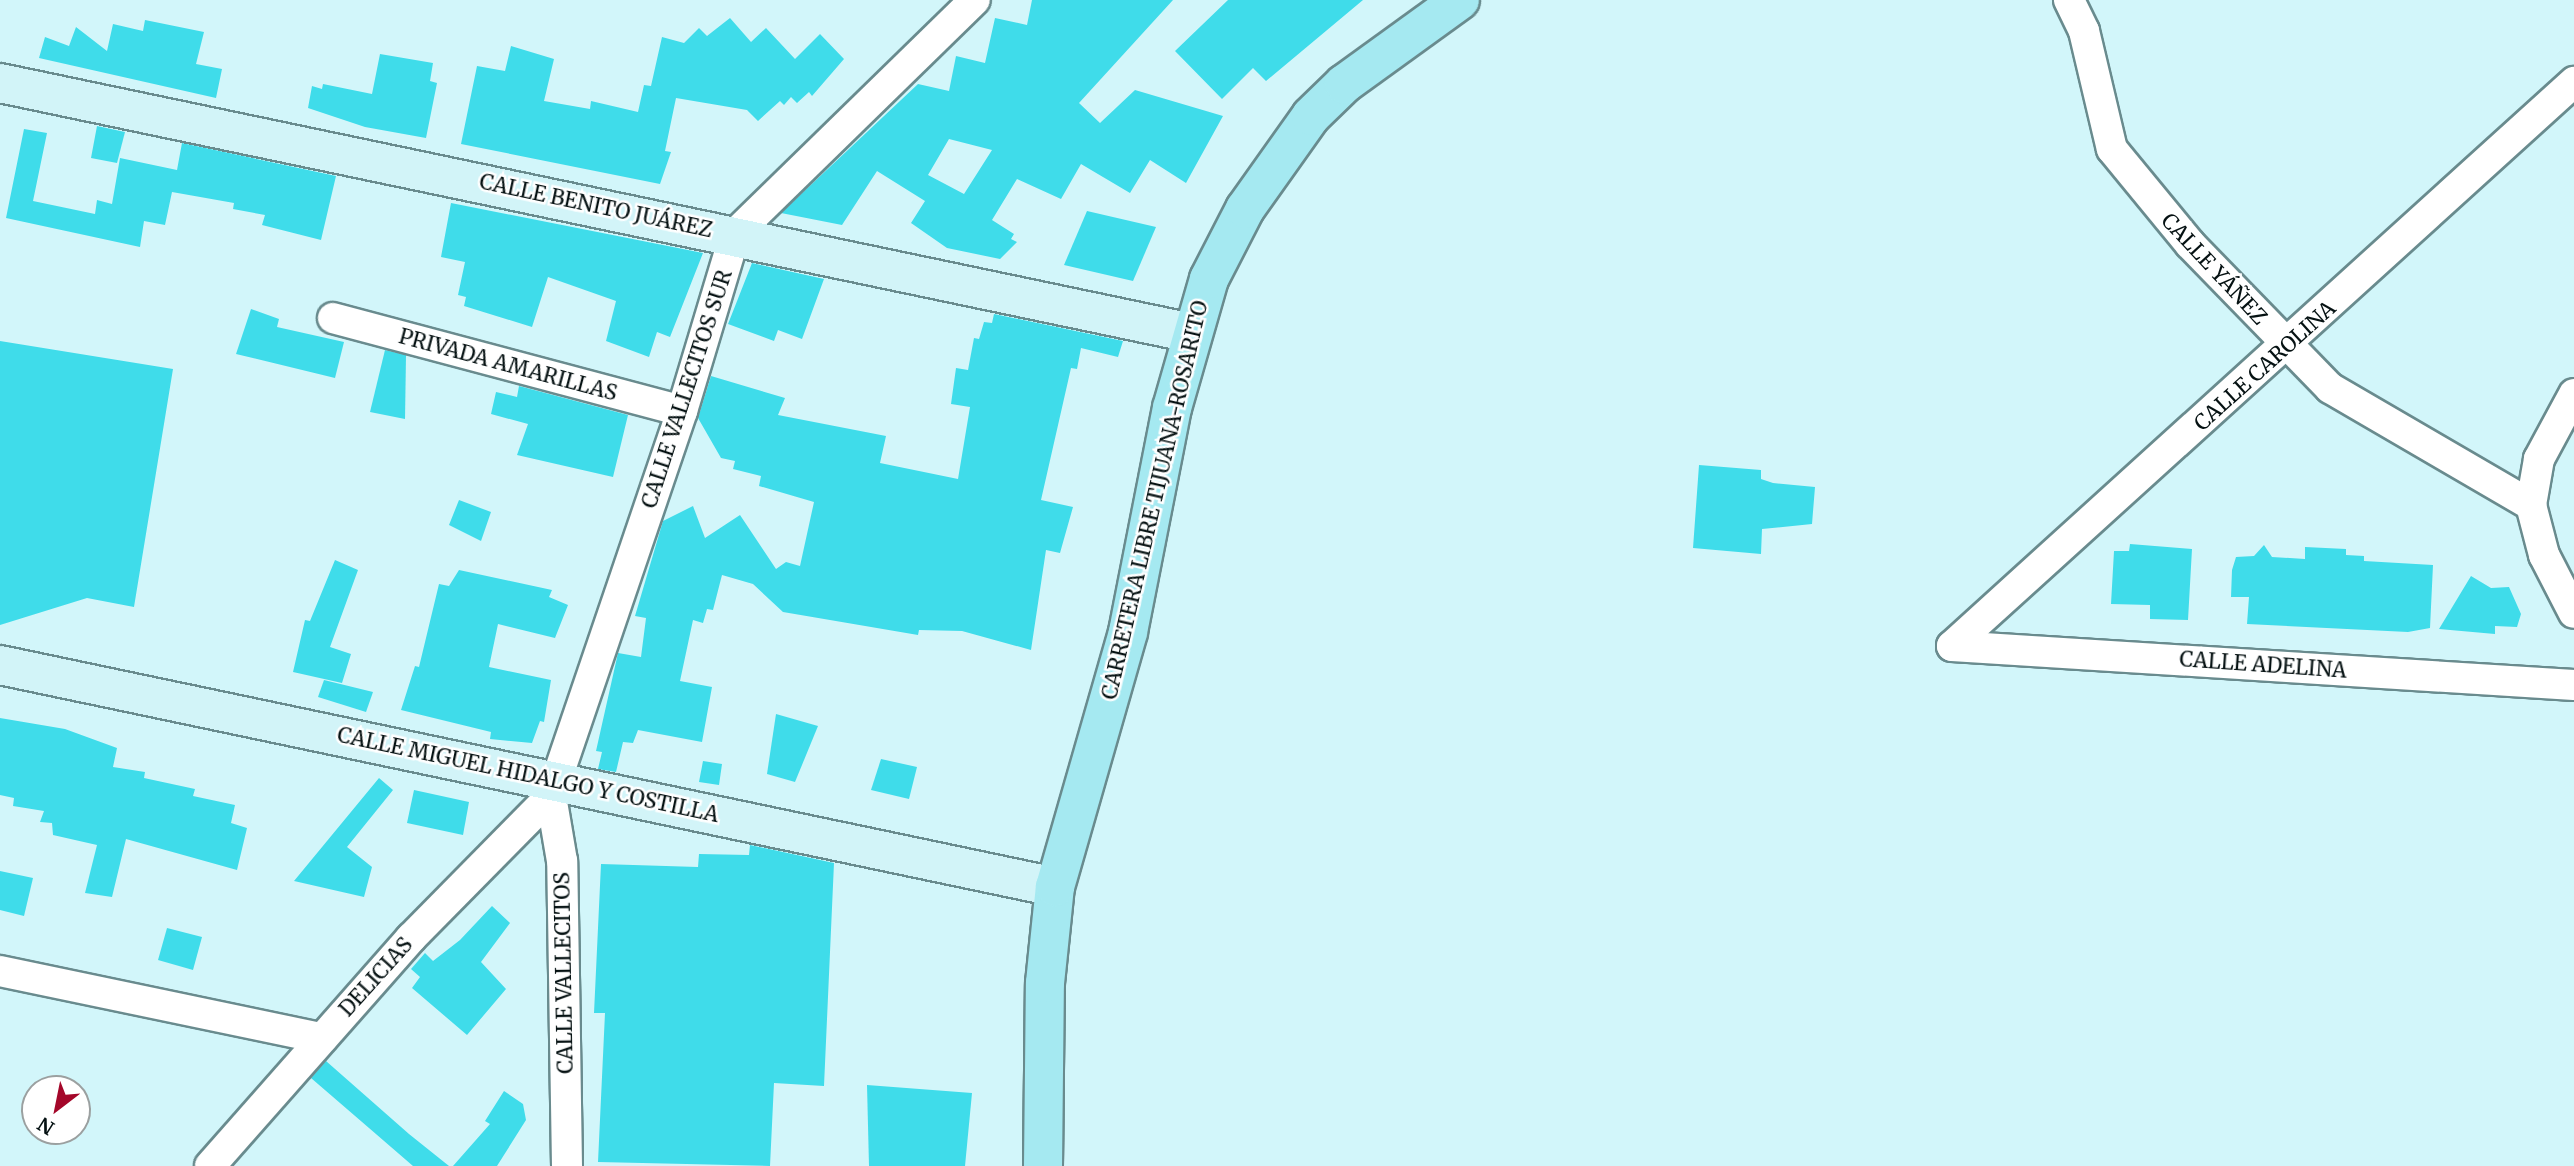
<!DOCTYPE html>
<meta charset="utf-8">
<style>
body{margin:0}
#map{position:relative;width:2574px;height:1166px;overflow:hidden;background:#d2f6fa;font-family:Merriweather,serif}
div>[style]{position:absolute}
.building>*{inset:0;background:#3fdcea}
.roads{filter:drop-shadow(2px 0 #698b8e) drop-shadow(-2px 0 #698b8e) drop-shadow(0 2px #698b8e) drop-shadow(0 -2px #698b8e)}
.street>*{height:30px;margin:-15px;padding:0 15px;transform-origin:15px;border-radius:15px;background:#fff}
.secondary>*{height:38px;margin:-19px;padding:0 19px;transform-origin:19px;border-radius:19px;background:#d2f4f8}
.primary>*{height:38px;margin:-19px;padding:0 19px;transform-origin:19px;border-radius:19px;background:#a5e9f1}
span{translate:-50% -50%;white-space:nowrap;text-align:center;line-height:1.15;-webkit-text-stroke:5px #fff;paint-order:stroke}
.street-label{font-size:21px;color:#051112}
.north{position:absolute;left:21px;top:1075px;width:70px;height:70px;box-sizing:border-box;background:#fff;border:2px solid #9ba0a0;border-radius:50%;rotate:212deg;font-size:19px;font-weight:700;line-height:28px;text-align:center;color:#051112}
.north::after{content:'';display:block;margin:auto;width:24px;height:32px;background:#a4072a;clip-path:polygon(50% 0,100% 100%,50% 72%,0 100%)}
</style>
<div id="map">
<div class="building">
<div style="clip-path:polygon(evenodd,1032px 0,1173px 0,1079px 103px,1100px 123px,1135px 90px,1223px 116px,1186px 183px,1150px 160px,1130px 193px,1081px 164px,1061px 199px,1017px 179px,992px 220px,1014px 234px,1011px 239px,1017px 242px,1000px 259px,947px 248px,911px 223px,925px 201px,877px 171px,842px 225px,781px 213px,918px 84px,949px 91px,956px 56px,985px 63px,995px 18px,1027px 25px,1032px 0,949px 139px,992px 150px,964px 194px,928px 175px,949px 139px)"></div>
<div style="clip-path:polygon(1228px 0,1363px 0,1266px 81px,1253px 68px,1222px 99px,1175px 51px)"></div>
<div style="clip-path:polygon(730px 18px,751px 42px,766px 28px,795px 59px,820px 34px,844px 59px,812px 96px,809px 92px,797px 103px,791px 97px,784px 105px,780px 101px,758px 121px,747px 110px,676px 98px,665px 151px,671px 152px,660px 184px,461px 144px,477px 66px,505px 71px,511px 46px,554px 59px,544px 101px,590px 109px,591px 101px,638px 112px,644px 85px,651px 86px,662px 37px,684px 43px,699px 28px,707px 36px)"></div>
<div style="clip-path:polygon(145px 20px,204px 32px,196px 64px,222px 69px,216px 98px,39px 58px,45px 37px,69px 46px,76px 27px,107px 51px,113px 24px,143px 31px)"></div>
<div style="clip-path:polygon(380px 54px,433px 63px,430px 81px,437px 83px,426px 138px,365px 127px,308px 108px,312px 86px,322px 89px,323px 84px,372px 94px)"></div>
<div style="clip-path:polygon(97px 126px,125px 132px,117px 163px,91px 158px)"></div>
<div style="clip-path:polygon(24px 129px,47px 133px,33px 201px,95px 214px,97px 200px,112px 204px,120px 158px,177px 170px,182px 143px,336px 176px,321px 240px,262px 225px,265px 215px,233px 209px,234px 203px,172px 192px,165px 225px,144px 221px,140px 247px,6px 218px)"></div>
<div style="clip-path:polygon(451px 203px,703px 253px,670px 337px,657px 332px,649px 357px,606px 341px,616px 301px,548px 277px,532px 327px,464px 306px,466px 297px,458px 295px,465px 262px,441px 257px)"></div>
<div style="clip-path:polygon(1087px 211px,1156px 227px,1133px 281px,1064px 265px)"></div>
<div style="clip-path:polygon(752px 263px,824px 279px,802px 339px,778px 330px,774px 341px,728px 324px)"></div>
<div style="clip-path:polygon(251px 309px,279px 319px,277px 327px,344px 342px,335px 378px,236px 354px)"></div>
<div style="clip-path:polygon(994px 314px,1123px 341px,1118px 357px,1081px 348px,1077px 369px,1071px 368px,1041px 500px,1073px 507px,1060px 553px,1046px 550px,1031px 650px,962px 631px,919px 630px,918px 635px,783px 612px,753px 584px,722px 575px,713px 610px,707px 609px,703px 623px,693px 620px,680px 681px,712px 687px,702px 742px,638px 730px,633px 743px,623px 742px,616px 772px,598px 769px,602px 752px,596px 751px,618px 653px,641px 657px,646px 618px,635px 616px,663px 521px,693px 506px,705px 538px,740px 515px,776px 569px,786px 562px,800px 566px,814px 502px,759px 486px,761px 476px,733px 469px,735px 461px,721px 458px,698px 418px,711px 376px,785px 398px,778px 415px,886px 436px,880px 463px,958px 479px,970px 407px,951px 404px,956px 368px,968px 370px,974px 338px,979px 339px,984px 322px,992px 323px)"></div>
<div style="clip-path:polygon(0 341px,173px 369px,134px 607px,87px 598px,0 625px)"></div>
<div style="clip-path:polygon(385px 350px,406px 355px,405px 419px,370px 412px)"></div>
<div style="clip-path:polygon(519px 386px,628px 415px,613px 477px,517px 455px,528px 424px,491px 414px,496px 392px,517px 397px)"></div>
<div style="clip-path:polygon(1699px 465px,1761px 470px,1761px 479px,1773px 483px,1815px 487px,1812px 524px,1762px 529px,1761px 554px,1693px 548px)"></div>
<div style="clip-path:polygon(459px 500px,491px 512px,481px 541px,449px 525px)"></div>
<div style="clip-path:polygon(2130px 544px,2192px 549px,2188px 620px,2150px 619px,2150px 605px,2111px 604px,2114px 551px,2129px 551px)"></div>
<div style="clip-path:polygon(2264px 545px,2272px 557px,2305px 559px,2305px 547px,2346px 549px,2346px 555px,2364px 556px,2364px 561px,2433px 565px,2430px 628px,2408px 632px,2247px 624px,2249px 597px,2231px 597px,2232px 570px,2236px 557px,2254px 556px)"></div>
<div style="clip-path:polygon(335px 560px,358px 570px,330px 647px,351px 654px,342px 683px,293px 672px,305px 620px,310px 621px)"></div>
<div style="clip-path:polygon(459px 570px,552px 590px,549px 597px,568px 605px,555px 638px,498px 624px,489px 667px,551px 680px,544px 722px,540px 721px,532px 743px,490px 739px,491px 732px,401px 710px,415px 666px,419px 667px,439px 584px,449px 586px)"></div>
<div style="clip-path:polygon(2471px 576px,2491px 588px,2509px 587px,2521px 614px,2517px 627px,2495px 626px,2495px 634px,2439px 629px)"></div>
<div style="clip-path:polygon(324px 680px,373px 692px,366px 712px,318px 697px)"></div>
<div style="clip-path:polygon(776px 714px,818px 726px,795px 782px,767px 774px)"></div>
<div style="clip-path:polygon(0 718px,65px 729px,117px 748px,113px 767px,145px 772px,144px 778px,195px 789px,193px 796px,235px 805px,231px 823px,247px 828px,237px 870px,126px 839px,112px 897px,85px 893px,97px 845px,53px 835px,52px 823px,40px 822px,44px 811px,13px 806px,14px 798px,0 795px)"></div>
<div style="clip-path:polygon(881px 759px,917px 767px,909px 799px,871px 790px)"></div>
<div style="clip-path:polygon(703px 761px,722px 764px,719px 785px,699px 782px)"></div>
<div style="clip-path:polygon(379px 778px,393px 790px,347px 847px,372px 867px,364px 897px,294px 881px)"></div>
<div style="clip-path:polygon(414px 790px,469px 802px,463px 835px,407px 823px)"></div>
<div style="clip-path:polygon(750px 845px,834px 863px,824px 1086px,774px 1083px,770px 1166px,598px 1162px,605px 1013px,594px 1013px,601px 864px,698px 867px,699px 854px,749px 855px)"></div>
<div style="clip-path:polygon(0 871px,33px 878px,24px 916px,0 910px)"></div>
<div style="clip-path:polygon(492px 906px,510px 923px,481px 962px,506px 989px,467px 1035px,412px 988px,420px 977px,411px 969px,425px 953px,433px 961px,460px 940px)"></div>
<div style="clip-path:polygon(167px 928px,202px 937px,193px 970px,158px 960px)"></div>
<div style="clip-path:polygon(326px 1061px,409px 1134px,449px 1166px,413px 1166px,369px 1128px,311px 1078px)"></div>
<div style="clip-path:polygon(867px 1085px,972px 1093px,965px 1166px,869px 1166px)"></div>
<div style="clip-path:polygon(504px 1091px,523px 1104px,526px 1120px,497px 1166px,453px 1166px,490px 1124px,485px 1121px)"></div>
</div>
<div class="roads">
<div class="street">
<div style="left:2069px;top:0;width:34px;rotate:64deg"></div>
<div style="left:2084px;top:31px;width:121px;rotate:76.7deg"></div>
<div style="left:2112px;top:149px;width:123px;rotate:50.6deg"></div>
<div style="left:2190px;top:244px;width:201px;rotate:45.8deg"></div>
<div style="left:2330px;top:388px;width:233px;rotate:30.2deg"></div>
<div style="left:333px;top:318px;width:361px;rotate:14.9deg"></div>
<div style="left:2574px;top:394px;width:74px;rotate:118.3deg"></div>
<div style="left:2539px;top:459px;width:47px;rotate:99.9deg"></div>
<div style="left:2531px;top:505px;width:52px;rotate:75.4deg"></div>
<div style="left:2544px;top:555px;width:65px;rotate:62.7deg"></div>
<div style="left:1952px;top:646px;width:840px;rotate:-42.2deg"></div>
<div style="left:1952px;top:646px;width:623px;rotate:3.59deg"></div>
<div style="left:0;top:971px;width:329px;rotate:11.8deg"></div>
<div style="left:210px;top:1166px;width:304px;rotate:-48.6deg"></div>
<div style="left:411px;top:938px;width:199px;rotate:-45.4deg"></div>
<div style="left:567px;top:1166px;width:305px;rotate:-90.9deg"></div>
<div style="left:562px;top:861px;width:66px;rotate:-99.6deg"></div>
<div style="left:551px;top:796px;width:407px;rotate:-71.2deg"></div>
<div style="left:682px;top:411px;width:185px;rotate:-73.3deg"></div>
<div style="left:735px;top:234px;width:335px;rotate:-44.3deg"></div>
</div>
<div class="secondary">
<div style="left:0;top:83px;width:1217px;rotate:11.85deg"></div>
<div style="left:0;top:665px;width:1078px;rotate:11.88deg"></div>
</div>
<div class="primary">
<div style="left:1043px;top:1166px;width:183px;rotate:-89.4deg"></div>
<div style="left:1045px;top:983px;width:97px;rotate:-84.1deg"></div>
<div style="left:1055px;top:887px;width:265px;rotate:-74deg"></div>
<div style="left:1128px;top:632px;width:228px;rotate:-78.9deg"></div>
<div style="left:1172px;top:408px;width:134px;rotate:-74deg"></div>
<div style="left:1209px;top:279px;width:79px;rotate:-62.8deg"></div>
<div style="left:1245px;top:209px;width:114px;rotate:-54.6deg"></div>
<div style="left:1311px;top:116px;width:46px;rotate:-44.1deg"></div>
<div style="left:1344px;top:84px;width:143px;rotate:-35.9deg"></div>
</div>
</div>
<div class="street-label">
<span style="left:596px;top:206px;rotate:12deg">CALLE BENITO JUÁREZ</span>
<span style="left:2214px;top:269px;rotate:47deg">CALLE YÁÑEZ</span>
<span style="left:508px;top:365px;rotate:15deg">PRIVADA AMARILLAS</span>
<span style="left:2265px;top:366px;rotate:-42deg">CALLE CAROLINA</span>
<span style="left:687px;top:389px;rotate:-72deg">CALLE VALLECITOS SUR</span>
<span style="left:1155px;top:500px;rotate:-77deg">CARRETERA LIBRE TIJUANA-ROSARITO</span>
<span style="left:2263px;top:665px;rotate:4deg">CALLE ADELINA</span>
<span style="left:528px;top:775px;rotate:12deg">CALLE MIGUEL HIDALGO Y COSTILLA</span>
<span style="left:564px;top:973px;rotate:-91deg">CALLE VALLECITOS</span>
<span style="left:376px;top:977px;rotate:-48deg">DELICIAS</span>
</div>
<div class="north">N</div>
</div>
